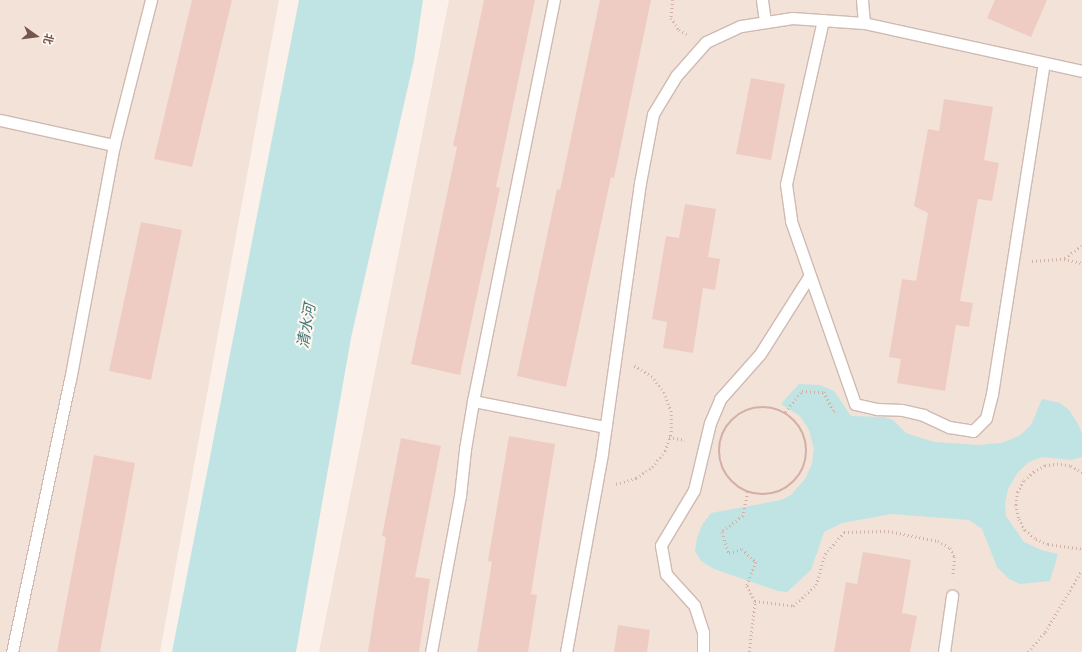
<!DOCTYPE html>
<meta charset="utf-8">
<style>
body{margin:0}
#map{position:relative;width:1082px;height:652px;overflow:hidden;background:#fbf1ea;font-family:"Alegreya Sans","Noto Sans SC",sans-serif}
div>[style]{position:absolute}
.residential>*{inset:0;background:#f3e2d8}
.water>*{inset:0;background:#bfe4e3}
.building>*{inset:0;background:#efccc3}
.path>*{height:2.5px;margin-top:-1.25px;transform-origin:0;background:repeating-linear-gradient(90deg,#d4afa6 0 1px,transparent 0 4px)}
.path>.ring{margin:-1.25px;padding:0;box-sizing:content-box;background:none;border:2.5px solid #d4afa6;border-radius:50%}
.roads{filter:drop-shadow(1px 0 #cfbab2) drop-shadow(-1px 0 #cfbab2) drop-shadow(0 1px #cfbab2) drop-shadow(0 -1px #cfbab2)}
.service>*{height:11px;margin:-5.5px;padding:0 5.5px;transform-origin:5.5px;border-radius:5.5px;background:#fff}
span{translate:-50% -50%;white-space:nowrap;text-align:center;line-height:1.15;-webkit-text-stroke:4px #fef6f0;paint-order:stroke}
.water-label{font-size:15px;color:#427877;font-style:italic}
.north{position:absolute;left:16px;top:16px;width:40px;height:40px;-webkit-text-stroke:3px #fef6f0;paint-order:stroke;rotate:104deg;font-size:11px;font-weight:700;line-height:16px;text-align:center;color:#75554e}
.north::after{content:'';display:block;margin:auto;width:14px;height:18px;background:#75554e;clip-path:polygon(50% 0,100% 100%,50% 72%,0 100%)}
</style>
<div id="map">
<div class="residential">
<div style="clip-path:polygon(0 0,279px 0,160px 652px,0 652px)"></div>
<div style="clip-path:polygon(449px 0,1082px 0,1082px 652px,319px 652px)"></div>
</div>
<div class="water">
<div style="clip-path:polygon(299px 0,423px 0,414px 60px,351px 338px,296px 652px,172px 652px)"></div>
<div style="clip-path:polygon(799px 384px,820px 385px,834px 391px,851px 416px,884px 417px,893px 420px,906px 433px,934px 442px,978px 445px,1001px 443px,1019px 436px,1031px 425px,1042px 399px,1060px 403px,1069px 410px,1078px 424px,1082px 434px,1082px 457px,1071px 460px,1042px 457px,1029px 462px,1018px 472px,1008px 489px,1005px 504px,1006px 516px,1024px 542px,1041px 550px,1058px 554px,1050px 581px,1020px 584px,1009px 579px,997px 567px,982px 529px,969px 520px,892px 514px,842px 523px,824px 532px,811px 570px,787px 592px,778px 591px,714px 569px,701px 561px,695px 551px,697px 538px,702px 525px,711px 513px,781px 500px,791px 495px,805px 479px,812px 464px,814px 449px,809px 430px,800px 416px,781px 404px)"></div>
</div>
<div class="building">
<div style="clip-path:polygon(192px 0,232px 0,192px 167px,154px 159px)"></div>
<div style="clip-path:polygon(484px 0,535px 0,496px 187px,500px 188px,460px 375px,411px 364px,457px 147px,453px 146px)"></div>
<div style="clip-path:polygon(600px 0,651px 0,614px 178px,611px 177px,566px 387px,517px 376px,557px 189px,560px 190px)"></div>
<div style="clip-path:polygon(995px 0,1047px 0,1031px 37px,987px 18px)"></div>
<div style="clip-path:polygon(751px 78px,785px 84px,771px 160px,736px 154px)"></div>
<div style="clip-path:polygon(944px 99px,993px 107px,984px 160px,999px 163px,992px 201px,978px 199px,960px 301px,973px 303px,969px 327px,956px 325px,945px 391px,897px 383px,901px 359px,889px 357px,902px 279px,916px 281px,928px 213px,914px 206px,928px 129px,939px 131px)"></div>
<div style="clip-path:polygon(685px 204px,716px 209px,708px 257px,720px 259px,715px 290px,703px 288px,693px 353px,663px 348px,667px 322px,652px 319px,666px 236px,679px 238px)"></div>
<div style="clip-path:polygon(141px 222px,182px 230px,151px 380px,109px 371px)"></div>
<div style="clip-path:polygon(509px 436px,555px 444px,531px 594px,537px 595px,528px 652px,477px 652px,492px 562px,488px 561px)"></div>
<div style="clip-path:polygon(401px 438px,441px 446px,415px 577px,430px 579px,419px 652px,368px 652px,386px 537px,382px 536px)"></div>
<div style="clip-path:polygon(94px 455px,135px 463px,100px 652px,57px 652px)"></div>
<div style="clip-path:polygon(863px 552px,911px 560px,902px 613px,917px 616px,910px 652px,834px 652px,846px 582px,857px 584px)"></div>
<div style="clip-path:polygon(618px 625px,650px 630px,647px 652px,614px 652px)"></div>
</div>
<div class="path">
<div style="left:673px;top:0;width:18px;rotate:96deg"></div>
<div style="left:671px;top:18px;width:14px;rotate:56deg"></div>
<div style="left:679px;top:30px;width:9px;rotate:27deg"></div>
<div style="left:1082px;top:246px;width:22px;rotate:144deg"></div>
<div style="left:1064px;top:259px;width:18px;rotate:13deg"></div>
<div style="left:1032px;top:261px;width:32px;rotate:-4deg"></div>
<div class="ring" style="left:719px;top:407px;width:85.5px;height:85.5px"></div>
<div style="left:785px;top:412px;width:27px;rotate:-51deg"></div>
<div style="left:802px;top:391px;width:22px;rotate:3deg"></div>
<div style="left:824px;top:392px;width:22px;rotate:63deg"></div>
<div style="left:834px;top:412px;width:4px;rotate:-27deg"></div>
<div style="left:669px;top:437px;width:16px;rotate:11deg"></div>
<div style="left:1082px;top:473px;width:14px;rotate:-150deg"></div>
<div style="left:1070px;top:466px;width:12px;rotate:-171deg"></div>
<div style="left:1058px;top:464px;width:13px;rotate:171deg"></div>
<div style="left:1045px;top:466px;width:13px;rotate:151deg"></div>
<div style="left:1034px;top:472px;width:13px;rotate:138deg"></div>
<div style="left:1024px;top:481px;width:13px;rotate:119deg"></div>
<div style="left:1018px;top:492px;width:13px;rotate:99deg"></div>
<div style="left:1016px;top:505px;width:14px;rotate:78deg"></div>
<div style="left:1019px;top:519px;width:13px;rotate:61deg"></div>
<div style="left:1025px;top:530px;width:14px;rotate:39deg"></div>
<div style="left:1036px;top:539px;width:13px;rotate:23deg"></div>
<div style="left:1048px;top:544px;width:34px;rotate:8deg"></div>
<div style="left:616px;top:484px;width:21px;rotate:-17deg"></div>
<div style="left:636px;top:478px;width:19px;rotate:-35deg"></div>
<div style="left:652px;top:467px;width:21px;rotate:-51deg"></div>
<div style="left:665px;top:451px;width:20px;rotate:-72deg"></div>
<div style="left:671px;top:432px;width:20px;rotate:-90deg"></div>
<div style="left:671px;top:412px;width:20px;rotate:-110deg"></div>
<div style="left:664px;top:393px;width:20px;rotate:-127deg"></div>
<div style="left:652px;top:377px;width:22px;rotate:-148deg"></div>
<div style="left:748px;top:492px;width:25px;rotate:102deg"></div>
<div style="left:743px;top:516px;width:26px;rotate:143deg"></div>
<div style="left:722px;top:532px;width:22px;rotate:72deg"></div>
<div style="left:729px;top:553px;width:14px;rotate:-17deg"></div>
<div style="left:742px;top:549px;width:19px;rotate:43deg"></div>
<div style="left:756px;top:562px;width:26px;rotate:111deg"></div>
<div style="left:747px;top:586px;width:17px;rotate:62deg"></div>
<div style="left:749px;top:652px;width:51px;rotate:-83.3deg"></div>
<div style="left:755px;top:601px;width:38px;rotate:7deg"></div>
<div style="left:793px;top:606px;width:31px;rotate:-42deg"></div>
<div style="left:816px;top:585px;width:32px;rotate:-74deg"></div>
<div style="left:825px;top:554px;width:29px;rotate:-49deg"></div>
<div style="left:844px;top:532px;width:44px;rotate:-1.3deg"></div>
<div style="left:888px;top:531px;width:51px;rotate:11.3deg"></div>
<div style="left:938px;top:541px;width:14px;rotate:30deg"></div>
<div style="left:950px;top:548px;width:10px;rotate:61deg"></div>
<div style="left:955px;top:557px;width:20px;rotate:96deg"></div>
<div style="left:1028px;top:652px;width:26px;rotate:-50deg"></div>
<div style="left:1045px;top:632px;width:72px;rotate:-59.2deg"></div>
</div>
<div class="roads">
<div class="service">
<div style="left:762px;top:0;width:22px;rotate:82deg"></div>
<div style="left:862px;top:0;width:23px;rotate:85deg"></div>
<div style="left:823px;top:20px;width:168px;rotate:102.7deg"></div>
<div style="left:786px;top:184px;width:37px;rotate:82deg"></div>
<div style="left:791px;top:221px;width:194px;rotate:70.7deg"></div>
<div style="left:855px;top:404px;width:23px;rotate:13deg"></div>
<div style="left:877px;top:409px;width:25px;rotate:2deg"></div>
<div style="left:902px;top:410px;width:22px;rotate:13deg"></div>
<div style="left:923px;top:415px;width:29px;rotate:25deg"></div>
<div style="left:949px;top:427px;width:24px;rotate:9deg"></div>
<div style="left:973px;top:431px;width:18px;rotate:-45deg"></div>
<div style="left:986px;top:418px;width:25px;rotate:-76deg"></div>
<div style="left:992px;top:394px;width:335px;rotate:-81.1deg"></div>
<div style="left:0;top:120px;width:117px;rotate:12.4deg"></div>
<div style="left:473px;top:401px;width:135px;rotate:11.1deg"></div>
<div style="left:12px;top:652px;width:278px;rotate:-78deg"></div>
<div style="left:70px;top:380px;width:239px;rotate:-79.4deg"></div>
<div style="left:114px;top:145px;width:150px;rotate:-75.7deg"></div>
<div style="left:431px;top:652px;width:159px;rotate:-79.5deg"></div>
<div style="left:460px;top:496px;width:47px;rotate:-83.9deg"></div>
<div style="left:465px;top:449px;width:49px;rotate:-80.5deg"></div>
<div style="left:473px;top:401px;width:409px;rotate:-78.6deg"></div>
<div style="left:566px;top:652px;width:202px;rotate:-79.7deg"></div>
<div style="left:602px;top:453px;width:273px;rotate:-82deg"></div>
<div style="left:640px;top:183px;width:70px;rotate:-79.3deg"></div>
<div style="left:653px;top:114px;width:44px;rotate:-58.8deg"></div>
<div style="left:676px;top:76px;width:45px;rotate:-48.6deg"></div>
<div style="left:706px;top:42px;width:38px;rotate:-25deg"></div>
<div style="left:741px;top:26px;width:52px;rotate:-8.9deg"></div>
<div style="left:792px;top:18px;width:72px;rotate:4deg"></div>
<div style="left:864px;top:23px;width:223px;rotate:12.4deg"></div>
<div style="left:703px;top:652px;width:20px;rotate:-90deg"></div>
<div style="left:703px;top:632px;width:28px;rotate:-108deg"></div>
<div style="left:694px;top:605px;width:42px;rotate:-132.1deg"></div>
<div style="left:666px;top:574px;width:29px;rotate:-100deg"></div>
<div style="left:661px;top:545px;width:64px;rotate:-59deg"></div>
<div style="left:694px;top:490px;width:69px;rotate:-76.6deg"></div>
<div style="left:710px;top:423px;width:26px;rotate:-67deg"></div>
<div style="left:720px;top:399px;width:60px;rotate:-48.4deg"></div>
<div style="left:760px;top:354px;width:93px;rotate:-57.7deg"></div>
<div style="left:944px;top:652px;width:57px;rotate:-81.9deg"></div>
</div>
</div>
<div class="water-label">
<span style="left:307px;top:326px;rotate:-80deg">清水河</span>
</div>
<div class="north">北</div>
</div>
